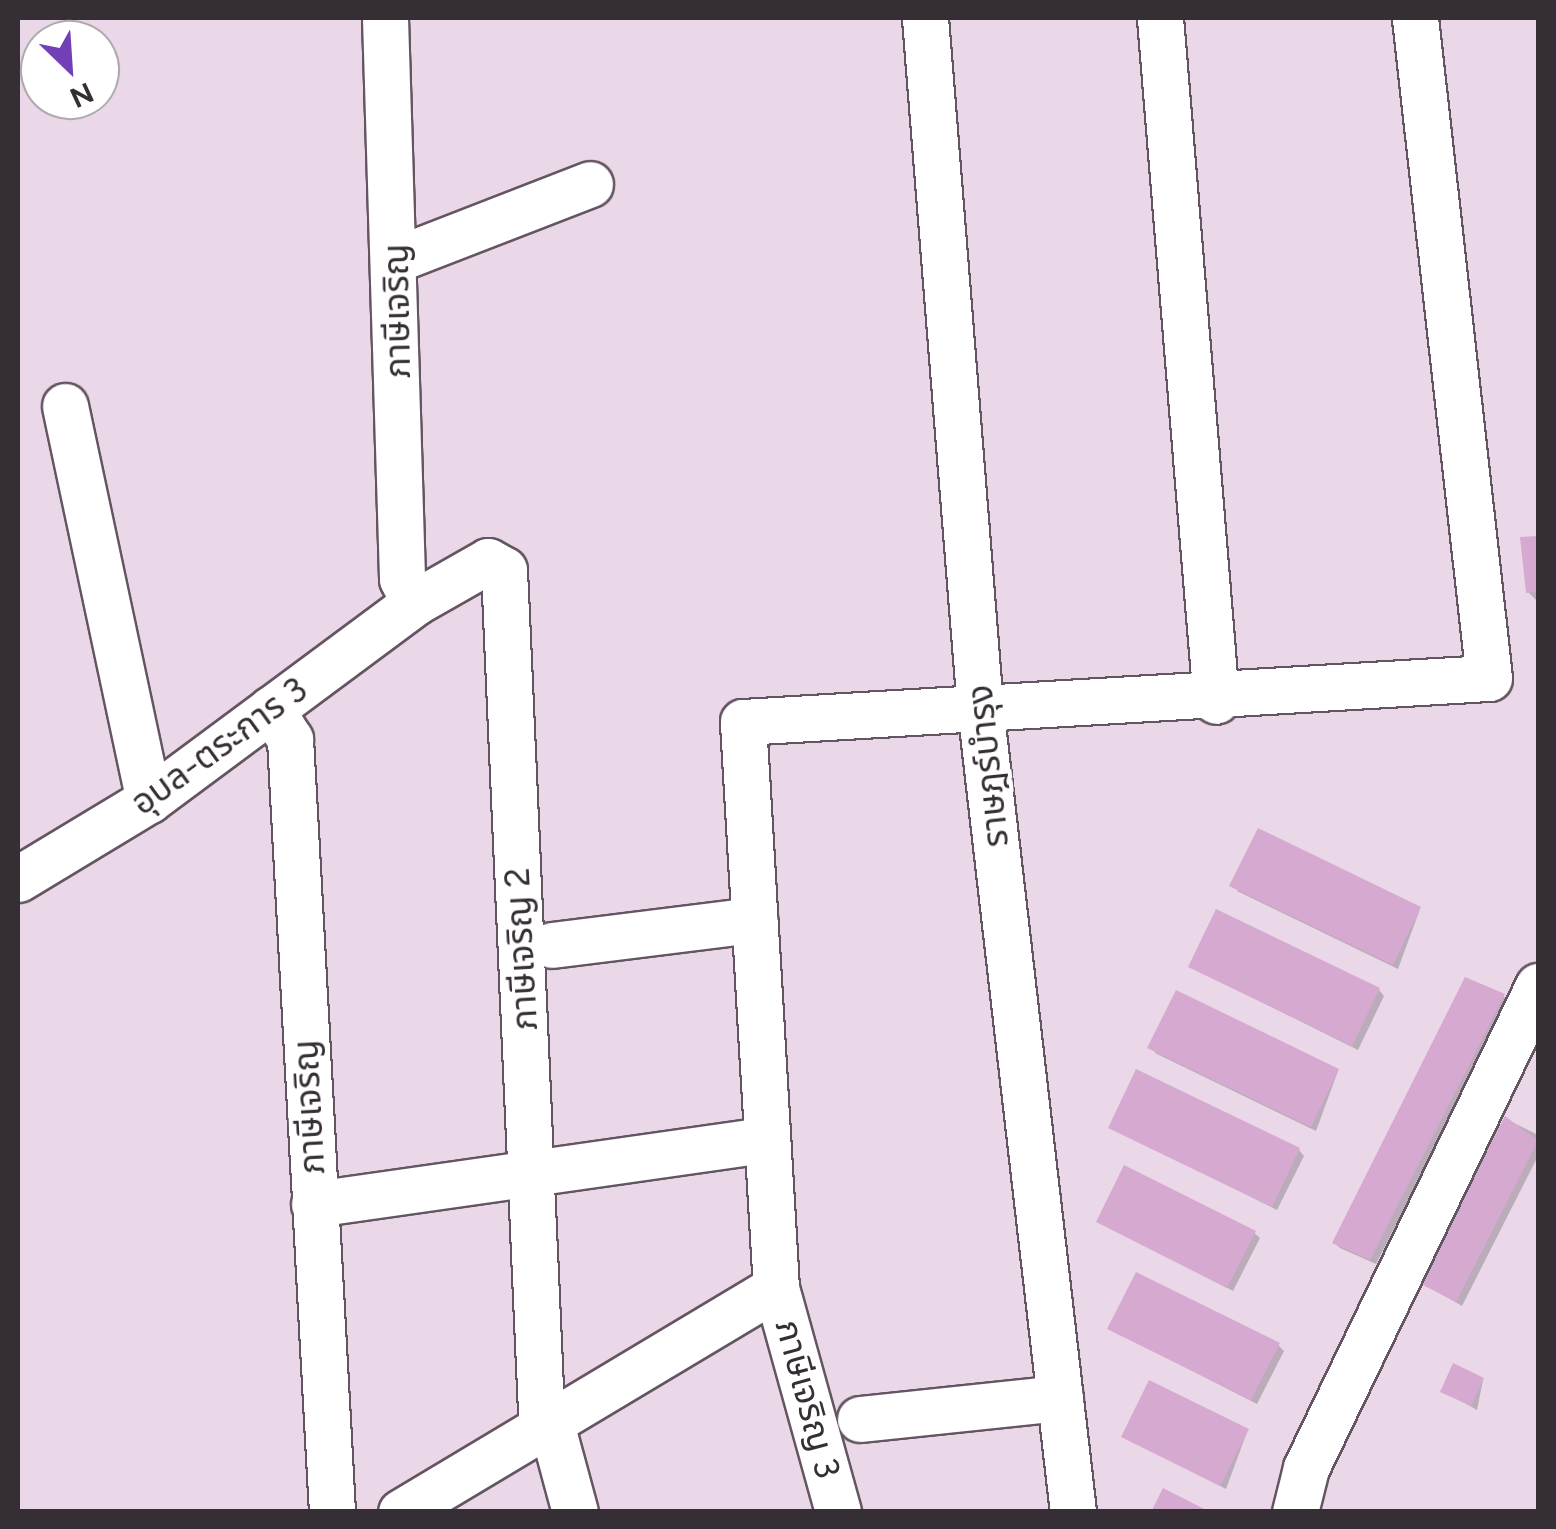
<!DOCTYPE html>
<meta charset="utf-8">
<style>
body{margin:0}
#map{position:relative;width:1556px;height:1529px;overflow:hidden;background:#ead8e8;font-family:Figtree,"Noto Sans Thai",sans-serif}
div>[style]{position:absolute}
.shadow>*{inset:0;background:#0003}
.building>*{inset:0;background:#d6a9d1}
.roads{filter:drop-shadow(2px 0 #645562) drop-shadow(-2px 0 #645562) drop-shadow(0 2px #645562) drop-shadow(0 -2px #645562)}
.minor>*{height:45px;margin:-22.5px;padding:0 22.5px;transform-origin:22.5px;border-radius:22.5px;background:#fff}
span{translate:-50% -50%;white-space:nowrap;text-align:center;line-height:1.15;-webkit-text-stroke:8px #fff;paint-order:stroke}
.street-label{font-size:35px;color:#352e34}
.frame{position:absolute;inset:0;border:20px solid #352e34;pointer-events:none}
.north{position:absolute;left:20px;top:20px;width:100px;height:100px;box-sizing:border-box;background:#fff;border:2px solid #aeabae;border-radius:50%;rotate:155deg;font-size:28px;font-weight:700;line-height:40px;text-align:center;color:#352e34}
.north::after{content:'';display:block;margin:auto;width:35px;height:45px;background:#733fb6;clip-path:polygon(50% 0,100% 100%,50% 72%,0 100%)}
</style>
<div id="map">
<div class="shadow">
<div style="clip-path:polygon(1538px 538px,1538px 602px,1528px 592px,1523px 540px)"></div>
<div style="clip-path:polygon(1259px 831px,1420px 909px,1398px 969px,1237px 891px)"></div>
<div style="clip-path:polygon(1191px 967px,1379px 990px,1384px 996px,1358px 1050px)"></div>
<div style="clip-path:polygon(1177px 993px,1338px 1071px,1316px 1131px,1155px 1053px)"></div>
<div style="clip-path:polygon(1503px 996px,1509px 1001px,1376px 1264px,1340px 1248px,1335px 1243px)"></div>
<div style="clip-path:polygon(1506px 1119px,1538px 1135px,1538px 1156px,1462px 1306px,1422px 1283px)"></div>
<div style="clip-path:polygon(1111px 1127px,1299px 1150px,1304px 1156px,1277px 1210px)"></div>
<div style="clip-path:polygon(1099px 1221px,1254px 1233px,1260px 1238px,1233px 1291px)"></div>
<div style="clip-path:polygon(1110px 1329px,1278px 1345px,1284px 1351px,1257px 1404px)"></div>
<div style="clip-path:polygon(1483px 1380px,1477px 1410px,1443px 1391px)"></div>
<div style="clip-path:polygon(1247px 1432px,1226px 1489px,1124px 1436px)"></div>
</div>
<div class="building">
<div style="clip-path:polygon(1538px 536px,1538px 592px,1526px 593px,1520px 537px)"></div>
<div style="clip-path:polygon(1258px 828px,1421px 907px,1393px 965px,1229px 886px)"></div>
<div style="clip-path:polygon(1216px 909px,1380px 988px,1352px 1046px,1188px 967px)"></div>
<div style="clip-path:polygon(1465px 977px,1505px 994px,1370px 1260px,1332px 1243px)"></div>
<div style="clip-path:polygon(1176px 990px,1339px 1069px,1311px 1127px,1147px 1048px)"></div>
<div style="clip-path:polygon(1136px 1069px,1300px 1148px,1272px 1207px,1108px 1128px)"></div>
<div style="clip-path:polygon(1505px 1116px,1538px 1141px,1456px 1302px,1419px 1283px)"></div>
<div style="clip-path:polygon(1124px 1165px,1256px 1231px,1227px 1288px,1096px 1222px)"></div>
<div style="clip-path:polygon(1136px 1272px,1280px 1343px,1251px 1400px,1107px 1329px)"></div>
<div style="clip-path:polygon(1453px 1363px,1484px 1378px,1471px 1406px,1440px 1392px)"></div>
<div style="clip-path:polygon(1149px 1380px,1249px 1429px,1220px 1486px,1121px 1437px)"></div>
<div style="clip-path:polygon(1163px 1488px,1210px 1512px,1151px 1512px)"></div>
</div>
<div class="roads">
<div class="minor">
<div style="left:385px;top:18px;width:561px;rotate:88.26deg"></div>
<div style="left:402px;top:579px;width:27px;rotate:63deg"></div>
<div style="left:925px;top:18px;width:691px;rotate:85.44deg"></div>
<div style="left:980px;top:707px;width:810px;rotate:83.41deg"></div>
<div style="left:1160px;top:18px;width:685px;rotate:85.31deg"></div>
<div style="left:397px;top:259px;width:207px;rotate:-21.2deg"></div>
<div style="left:65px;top:406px;width:403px;rotate:78deg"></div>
<div style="left:271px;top:709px;width:36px;rotate:58deg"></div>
<div style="left:290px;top:739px;width:774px;rotate:86.89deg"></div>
<div style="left:18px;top:879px;width:153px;rotate:-31.1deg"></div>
<div style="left:149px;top:800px;width:330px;rotate:-36.6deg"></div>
<div style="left:414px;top:603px;width:85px;rotate:-29.6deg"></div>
<div style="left:488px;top:561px;width:18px;rotate:29deg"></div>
<div style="left:504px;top:570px;width:864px;rotate:87.48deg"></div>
<div style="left:552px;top:945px;width:204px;rotate:-7.1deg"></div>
<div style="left:314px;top:1204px;width:453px;rotate:-8.1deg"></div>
<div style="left:776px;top:1288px;width:232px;rotate:74.5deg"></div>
<div style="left:860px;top:1419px;width:201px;rotate:-6deg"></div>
<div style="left:552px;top:1427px;width:88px;rotate:74.9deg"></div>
<div style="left:401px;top:1512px;width:437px;rotate:-30.9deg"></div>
<div style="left:776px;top:1288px;width:567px;rotate:-93.34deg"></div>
<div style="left:743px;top:722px;width:747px;rotate:-3.38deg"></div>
<div style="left:1489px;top:678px;width:664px;rotate:-96.4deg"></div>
<div style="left:1295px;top:1512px;width:45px;rotate:-76deg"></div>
<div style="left:1306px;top:1468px;width:535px;rotate:-64.3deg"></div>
</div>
</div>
<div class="street-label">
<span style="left:397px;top:311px;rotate:-91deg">ภาษีเจริญ</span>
<span style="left:219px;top:746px;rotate:-36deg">อุบล-ตระการ 3</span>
<span style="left:988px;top:766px;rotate:-96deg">ราษฎร์บำรุง</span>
<span style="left:521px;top:949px;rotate:-93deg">ภาษีเจริญ 2</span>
<span style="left:309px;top:1107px;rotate:-93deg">ภาษีเจริญ</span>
<span style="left:808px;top:1399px;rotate:75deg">ภาษีเจริญ 3</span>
</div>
<div class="frame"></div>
<div class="north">N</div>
</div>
